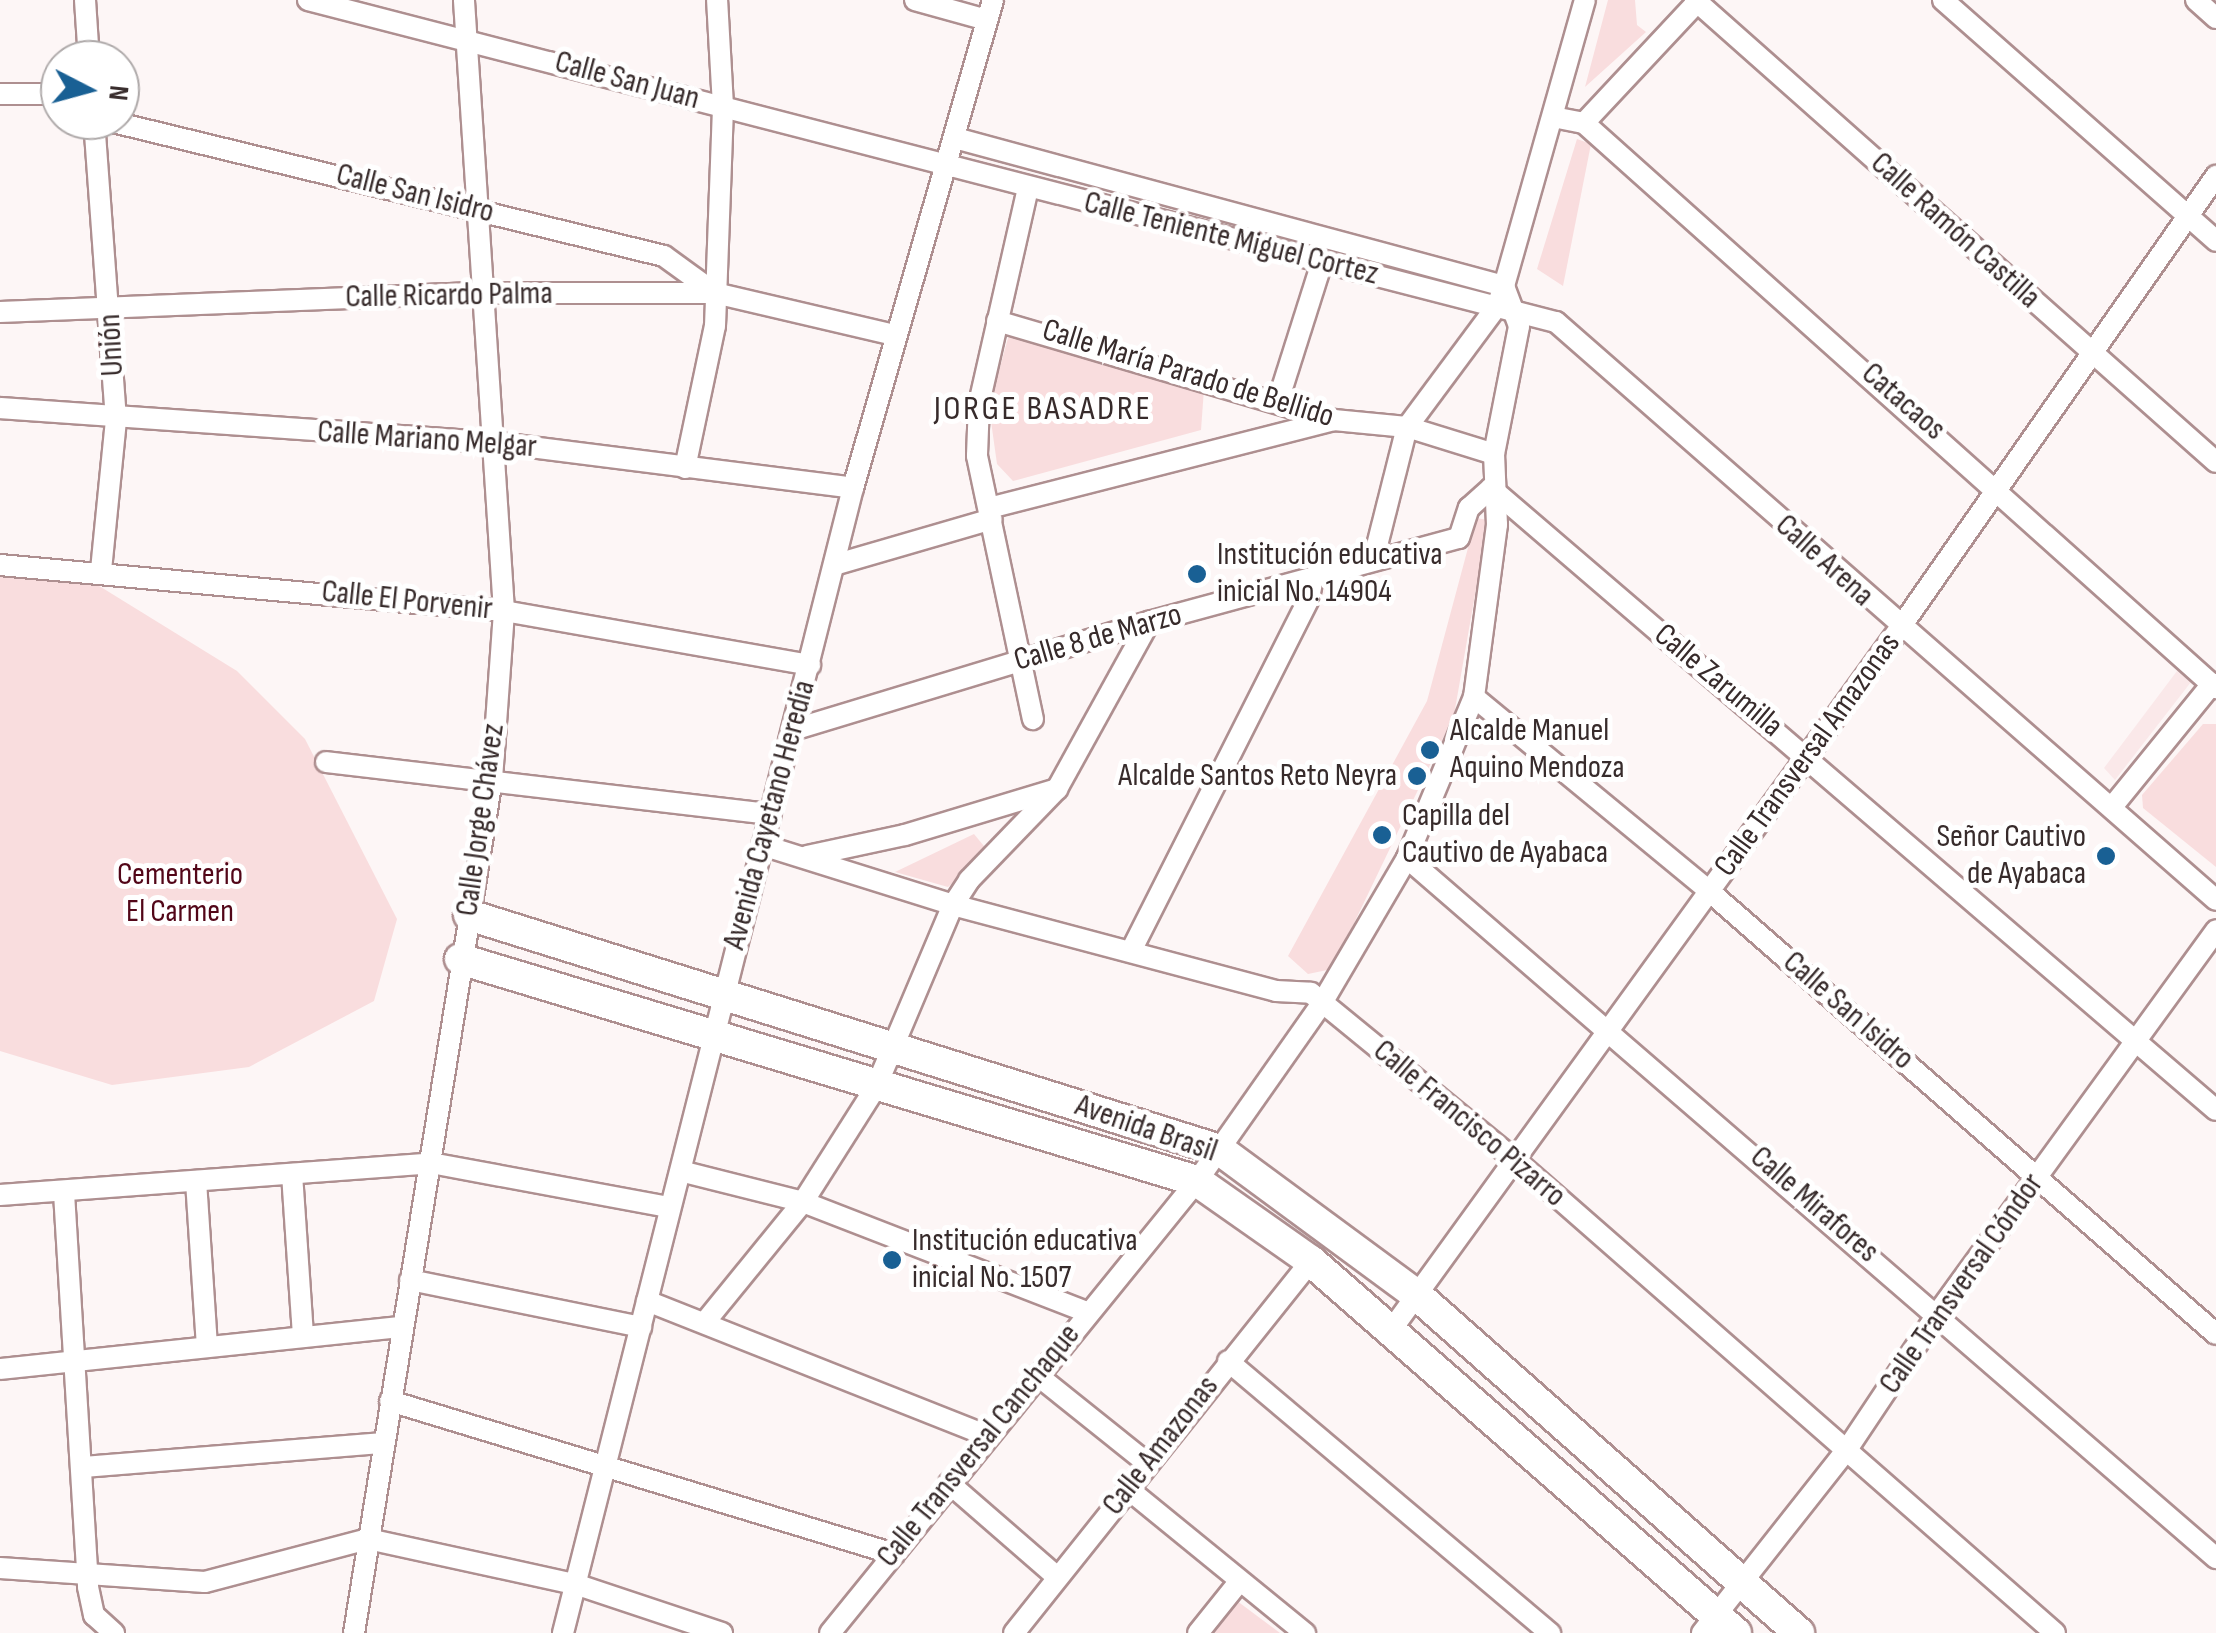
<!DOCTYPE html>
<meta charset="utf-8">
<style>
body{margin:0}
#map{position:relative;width:2216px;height:1633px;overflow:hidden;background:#fdf6f6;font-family:"Sofia Sans Condensed",sans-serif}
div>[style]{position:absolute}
.built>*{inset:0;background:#fae8e9}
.green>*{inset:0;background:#f9ddde}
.roads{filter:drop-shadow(2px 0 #ae8f90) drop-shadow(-2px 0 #ae8f90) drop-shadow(0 2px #ae8f90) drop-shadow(0 -2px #ae8f90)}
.street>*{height:20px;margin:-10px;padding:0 10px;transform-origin:10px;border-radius:10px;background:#fff}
.secondary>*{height:30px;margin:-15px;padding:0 15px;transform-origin:15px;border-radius:15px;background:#fff}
.dots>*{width:28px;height:28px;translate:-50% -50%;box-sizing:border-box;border:5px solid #fff;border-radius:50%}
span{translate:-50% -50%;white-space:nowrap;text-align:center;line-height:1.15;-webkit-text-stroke:10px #fff;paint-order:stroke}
.street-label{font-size:32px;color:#372b2b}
.poi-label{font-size:32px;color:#372b2b}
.left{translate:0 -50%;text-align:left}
.right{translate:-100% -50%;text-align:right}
.park-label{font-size:32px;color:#520618}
.neighbourhood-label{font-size:35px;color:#372b2b;letter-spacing:2.5px}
.north{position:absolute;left:40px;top:40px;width:100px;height:100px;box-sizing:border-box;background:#fff;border:2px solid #afaaaa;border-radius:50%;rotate:96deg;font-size:28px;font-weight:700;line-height:40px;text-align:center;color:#372b2b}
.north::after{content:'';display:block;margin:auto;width:35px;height:45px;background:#196094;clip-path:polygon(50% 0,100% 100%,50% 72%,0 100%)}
</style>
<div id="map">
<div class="built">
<div style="clip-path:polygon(2177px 671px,2191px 682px,2115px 780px,2104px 768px)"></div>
</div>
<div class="green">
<div style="clip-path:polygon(1608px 0,1635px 0,1637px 25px,1646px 32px,1585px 87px)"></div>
<div style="clip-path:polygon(1577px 139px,1591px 144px,1563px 286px,1537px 269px)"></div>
<div style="clip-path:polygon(1025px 330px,1204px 389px,1201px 430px,1013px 481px,997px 464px,989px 407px,1008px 338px)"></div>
<div style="clip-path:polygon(1476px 518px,1488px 520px,1454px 715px,1332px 969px,1308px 974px,1288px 956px,1427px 701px)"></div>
<div style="clip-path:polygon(0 570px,83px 576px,237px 671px,305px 739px,397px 919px,374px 1001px,249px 1067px,112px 1085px,0 1051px)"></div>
<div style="clip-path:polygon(2203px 724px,2216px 724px,2216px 867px,2143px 808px,2142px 795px)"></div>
<div style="clip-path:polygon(974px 834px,988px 851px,948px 887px,895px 872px)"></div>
<div style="clip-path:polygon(1233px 1598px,1280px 1633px,1206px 1633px)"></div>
</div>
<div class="roads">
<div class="street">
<div style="left:85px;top:0;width:60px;rotate:86.2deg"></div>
<div style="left:308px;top:0;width:1289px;rotate:14.47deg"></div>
<div style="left:1556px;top:322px;width:877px;rotate:41.21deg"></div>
<div style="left:915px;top:0;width:75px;rotate:15.5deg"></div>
<div style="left:1695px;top:0;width:696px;rotate:41.57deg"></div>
<div style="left:1943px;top:0;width:364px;rotate:41.4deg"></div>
<div style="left:2196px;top:0;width:27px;rotate:42deg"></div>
<div style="left:0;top:94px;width:60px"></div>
<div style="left:1553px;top:117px;width:32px;rotate:11deg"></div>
<div style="left:1584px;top:123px;width:168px;rotate:-46.9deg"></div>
<div style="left:94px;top:120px;width:301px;rotate:85.8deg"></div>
<div style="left:116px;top:420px;width:150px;rotate:95.7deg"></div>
<div style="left:105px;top:120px;width:575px;rotate:13.67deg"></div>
<div style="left:664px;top:256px;width:63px;rotate:36deg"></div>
<div style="left:1584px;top:123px;width:848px;rotate:41.8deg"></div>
<div style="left:955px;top:138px;width:569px;rotate:15.09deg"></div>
<div style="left:1504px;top:286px;width:21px;rotate:109deg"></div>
<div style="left:1497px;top:306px;width:151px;rotate:126.6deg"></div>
<div style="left:1407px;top:427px;width:134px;rotate:104.2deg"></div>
<div style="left:1028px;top:188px;width:221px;rotate:102.8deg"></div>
<div style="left:979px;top:403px;width:53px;rotate:92.2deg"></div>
<div style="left:977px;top:456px;width:269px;rotate:78deg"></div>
<div style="left:0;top:312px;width:481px;rotate:-2.3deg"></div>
<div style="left:481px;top:293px;width:234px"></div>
<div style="left:715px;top:293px;width:184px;rotate:13.2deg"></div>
<div style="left:997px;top:321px;width:351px;rotate:16.4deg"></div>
<div style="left:1334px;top:420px;width:73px;rotate:5.5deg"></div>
<div style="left:1407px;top:427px;width:91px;rotate:17.2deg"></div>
<div style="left:1278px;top:401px;width:146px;rotate:-72.4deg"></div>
<div style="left:0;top:408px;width:492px;rotate:4deg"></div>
<div style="left:491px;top:442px;width:365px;rotate:7.2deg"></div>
<div style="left:685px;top:468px;width:145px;rotate:-78.1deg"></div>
<div style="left:715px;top:326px;width:220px;rotate:-87.9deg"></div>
<div style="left:723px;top:106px;width:106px;rotate:-93.2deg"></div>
<div style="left:989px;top:508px;width:356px;rotate:-14.3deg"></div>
<div style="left:837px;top:564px;width:161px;rotate:-16.2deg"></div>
<div style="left:0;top:565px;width:506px;rotate:5.21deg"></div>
<div style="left:504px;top:611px;width:311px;rotate:10deg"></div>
<div style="left:1474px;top:697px;width:305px;rotate:39.5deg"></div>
<div style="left:1709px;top:891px;width:673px;rotate:41.15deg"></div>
<div style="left:796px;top:729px;width:369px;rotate:-16.9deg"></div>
<div style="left:1149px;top:622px;width:321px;rotate:-15.2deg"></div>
<div style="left:1459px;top:538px;width:32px;rotate:-72deg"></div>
<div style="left:1469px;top:508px;width:30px;rotate:-42deg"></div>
<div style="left:1491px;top:488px;width:955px;rotate:40.63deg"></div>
<div style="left:326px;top:762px;width:448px;rotate:6.7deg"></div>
<div style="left:2112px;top:807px;width:159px;rotate:-50.9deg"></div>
<div style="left:762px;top:845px;width:200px;rotate:17.4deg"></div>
<div style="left:953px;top:905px;width:334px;rotate:14.9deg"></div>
<div style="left:1276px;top:991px;width:35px;rotate:3deg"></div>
<div style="left:1311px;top:993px;width:262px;rotate:39.3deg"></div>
<div style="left:1514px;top:1159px;width:719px;rotate:41.22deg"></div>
<div style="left:807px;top:856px;width:100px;rotate:-12.1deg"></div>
<div style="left:905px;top:835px;width:159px;rotate:-16.8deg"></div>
<div style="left:1407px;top:858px;width:1070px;rotate:40.87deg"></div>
<div style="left:1132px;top:949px;width:393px;rotate:-63.2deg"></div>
<div style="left:1309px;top:598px;width:21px;rotate:-79deg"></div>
<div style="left:684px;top:1172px;width:123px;rotate:14.1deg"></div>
<div style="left:803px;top:1202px;width:304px;rotate:21.2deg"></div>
<div style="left:292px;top:1174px;width:163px;rotate:86.1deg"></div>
<div style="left:196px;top:1181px;width:166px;rotate:86.2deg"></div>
<div style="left:64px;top:1193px;width:395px;rotate:86.5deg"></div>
<div style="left:88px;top:1587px;width:29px;rotate:78deg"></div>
<div style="left:94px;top:1615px;width:27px;rotate:42deg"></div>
<div style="left:0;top:1195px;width:432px;rotate:-4.2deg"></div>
<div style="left:431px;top:1163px;width:242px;rotate:10.5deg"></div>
<div style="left:410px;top:1280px;width:236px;rotate:11.5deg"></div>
<div style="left:647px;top:1301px;width:365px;rotate:21.6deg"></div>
<div style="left:705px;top:1322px;width:155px;rotate:-50.8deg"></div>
<div style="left:803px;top:1202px;width:136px;rotate:-57.6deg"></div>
<div style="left:876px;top:1087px;width:198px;rotate:-67.1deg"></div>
<div style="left:953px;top:905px;width:30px;rotate:-57deg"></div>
<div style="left:969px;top:880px;width:127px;rotate:-46deg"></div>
<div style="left:1057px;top:789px;width:191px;rotate:-61.1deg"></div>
<div style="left:1392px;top:1329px;width:866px;rotate:-54.07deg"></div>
<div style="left:1900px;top:628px;width:552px;rotate:-55.04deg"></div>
<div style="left:1228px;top:1361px;width:422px;rotate:40.2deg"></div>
<div style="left:0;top:1369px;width:404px;rotate:-6deg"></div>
<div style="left:1037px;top:1375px;width:142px;rotate:38.7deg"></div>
<div style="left:390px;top:1401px;width:527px;rotate:16.89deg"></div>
<div style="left:84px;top:1467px;width:300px;rotate:-4.6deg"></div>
<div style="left:949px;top:1483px;width:143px;rotate:41deg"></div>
<div style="left:1127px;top:1488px;width:230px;rotate:39.2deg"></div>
<div style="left:0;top:1568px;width:205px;rotate:3.9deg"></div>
<div style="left:205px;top:1582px;width:169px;rotate:-14.8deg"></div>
<div style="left:368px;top:1539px;width:212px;rotate:12.3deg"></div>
<div style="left:575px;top:1584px;width:155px;rotate:18.4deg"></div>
<div style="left:354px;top:1633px;width:865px;rotate:-80.82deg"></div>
<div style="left:492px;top:779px;width:168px;rotate:-85.9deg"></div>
<div style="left:504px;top:611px;width:612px;rotate:-93.75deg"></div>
<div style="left:563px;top:1633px;width:1181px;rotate:-75.79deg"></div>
<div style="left:853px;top:488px;width:508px;rotate:-73.99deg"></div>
<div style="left:830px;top:1633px;width:582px;rotate:-50.93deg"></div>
<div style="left:1197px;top:1181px;width:218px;rotate:-54.9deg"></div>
<div style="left:1322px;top:1003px;width:168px;rotate:-59.6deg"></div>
<div style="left:1407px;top:858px;width:174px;rotate:-67.4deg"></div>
<div style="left:1474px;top:697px;width:174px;rotate:-82.4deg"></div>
<div style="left:1497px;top:525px;width:71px;rotate:-92.4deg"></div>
<div style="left:1494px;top:454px;width:130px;rotate:-78.9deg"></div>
<div style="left:1519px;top:326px;width:43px;rotate:-110.6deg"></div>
<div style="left:1504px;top:286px;width:297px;rotate:-74.2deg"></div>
<div style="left:1014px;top:1633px;width:476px;rotate:-51.4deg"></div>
<div style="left:1198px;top:1633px;width:65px;rotate:-51.2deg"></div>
<div style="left:1702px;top:1633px;width:236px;rotate:-51.7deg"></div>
<div style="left:1848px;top:1448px;width:162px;rotate:-56.3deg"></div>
<div style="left:1938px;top:1313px;width:473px;rotate:-54deg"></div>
</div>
<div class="secondary">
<div style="left:469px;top:915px;width:787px;rotate:17.38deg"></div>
<div style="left:1220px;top:1150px;width:246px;rotate:36.4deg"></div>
<div style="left:1418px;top:1296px;width:509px;rotate:41.49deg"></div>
<div style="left:460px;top:959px;width:770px;rotate:16.76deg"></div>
<div style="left:1197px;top:1181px;width:139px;rotate:35.1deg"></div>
<div style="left:1311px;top:1261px;width:565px;rotate:41.2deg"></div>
</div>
</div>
<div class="dots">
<div style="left:1197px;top:574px;background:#196094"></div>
<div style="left:1430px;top:750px;background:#196094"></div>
<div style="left:1417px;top:776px;background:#196094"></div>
<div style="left:1382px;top:835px;background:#196094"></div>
<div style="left:2106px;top:856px;background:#196094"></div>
<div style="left:892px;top:1260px;background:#196094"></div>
</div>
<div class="street-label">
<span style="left:627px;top:81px;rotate:15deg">Calle San Juan</span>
<span style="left:415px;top:194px;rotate:14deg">Calle San Isidro</span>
<span style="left:1955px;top:231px;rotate:42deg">Calle Ramón Castilla</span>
<span style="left:1231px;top:239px;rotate:14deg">Calle Teniente Miguel Cortez</span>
<span style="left:449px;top:296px;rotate:-1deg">Calle Ricardo Palma</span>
<span style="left:112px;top:345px;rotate:-93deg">Unión</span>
<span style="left:1188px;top:374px;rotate:17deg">Calle María Parado de Bellido</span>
<span style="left:1903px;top:402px;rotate:41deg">Catacaos</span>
<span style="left:427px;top:440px;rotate:4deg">Calle Mariano Melgar</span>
<span style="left:1824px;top:561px;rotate:42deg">Calle Arena</span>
<span style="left:407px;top:601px;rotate:6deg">Calle El Porvenir</span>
<span style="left:1098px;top:638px;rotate:-16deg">Calle 8 de Marzo</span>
<span style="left:1718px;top:681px;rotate:40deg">Calle Zarumilla</span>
<span style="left:1808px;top:755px;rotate:-54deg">Calle Transversal Amazonas</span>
<span style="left:770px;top:815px;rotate:-75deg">Avenida Cayetano Heredia</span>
<span style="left:481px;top:820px;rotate:-82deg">Calle Jorge Chávez</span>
<span style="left:1848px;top:1011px;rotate:41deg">Calle San Isidro</span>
<span style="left:1469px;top:1124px;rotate:40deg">Calle Francisco Pizarro</span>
<span style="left:1146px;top:1129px;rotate:19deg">Avenida Brasil</span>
<span style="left:1814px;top:1205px;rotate:41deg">Calle Mirafores</span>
<span style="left:1962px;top:1284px;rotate:-55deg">Calle Transversal Cóndor</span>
<span style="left:979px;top:1446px;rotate:-51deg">Calle Transversal Canchaque</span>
<span style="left:1161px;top:1446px;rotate:-52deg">Calle Amazonas</span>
</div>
<div class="poi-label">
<span class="left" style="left:1217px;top:574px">Institución educativa<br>inicial No. 14904</span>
<span class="left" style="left:1450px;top:750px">Alcalde Manuel<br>Aquino Mendoza</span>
<span class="right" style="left:1397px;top:776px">Alcalde Santos Reto Neyra</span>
<span class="left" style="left:1402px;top:835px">Capilla del<br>Cautivo de Ayabaca</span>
<span class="right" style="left:2086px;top:856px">Señor Cautivo<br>de Ayabaca</span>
<span class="left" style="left:912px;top:1260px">Institución educativa<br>inicial No. 1507</span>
</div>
<div class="park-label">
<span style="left:180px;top:894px">Cementerio<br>El Carmen</span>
</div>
<div class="neighbourhood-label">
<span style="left:1043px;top:409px">JORGE BASADRE</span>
</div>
<div class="north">N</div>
</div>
